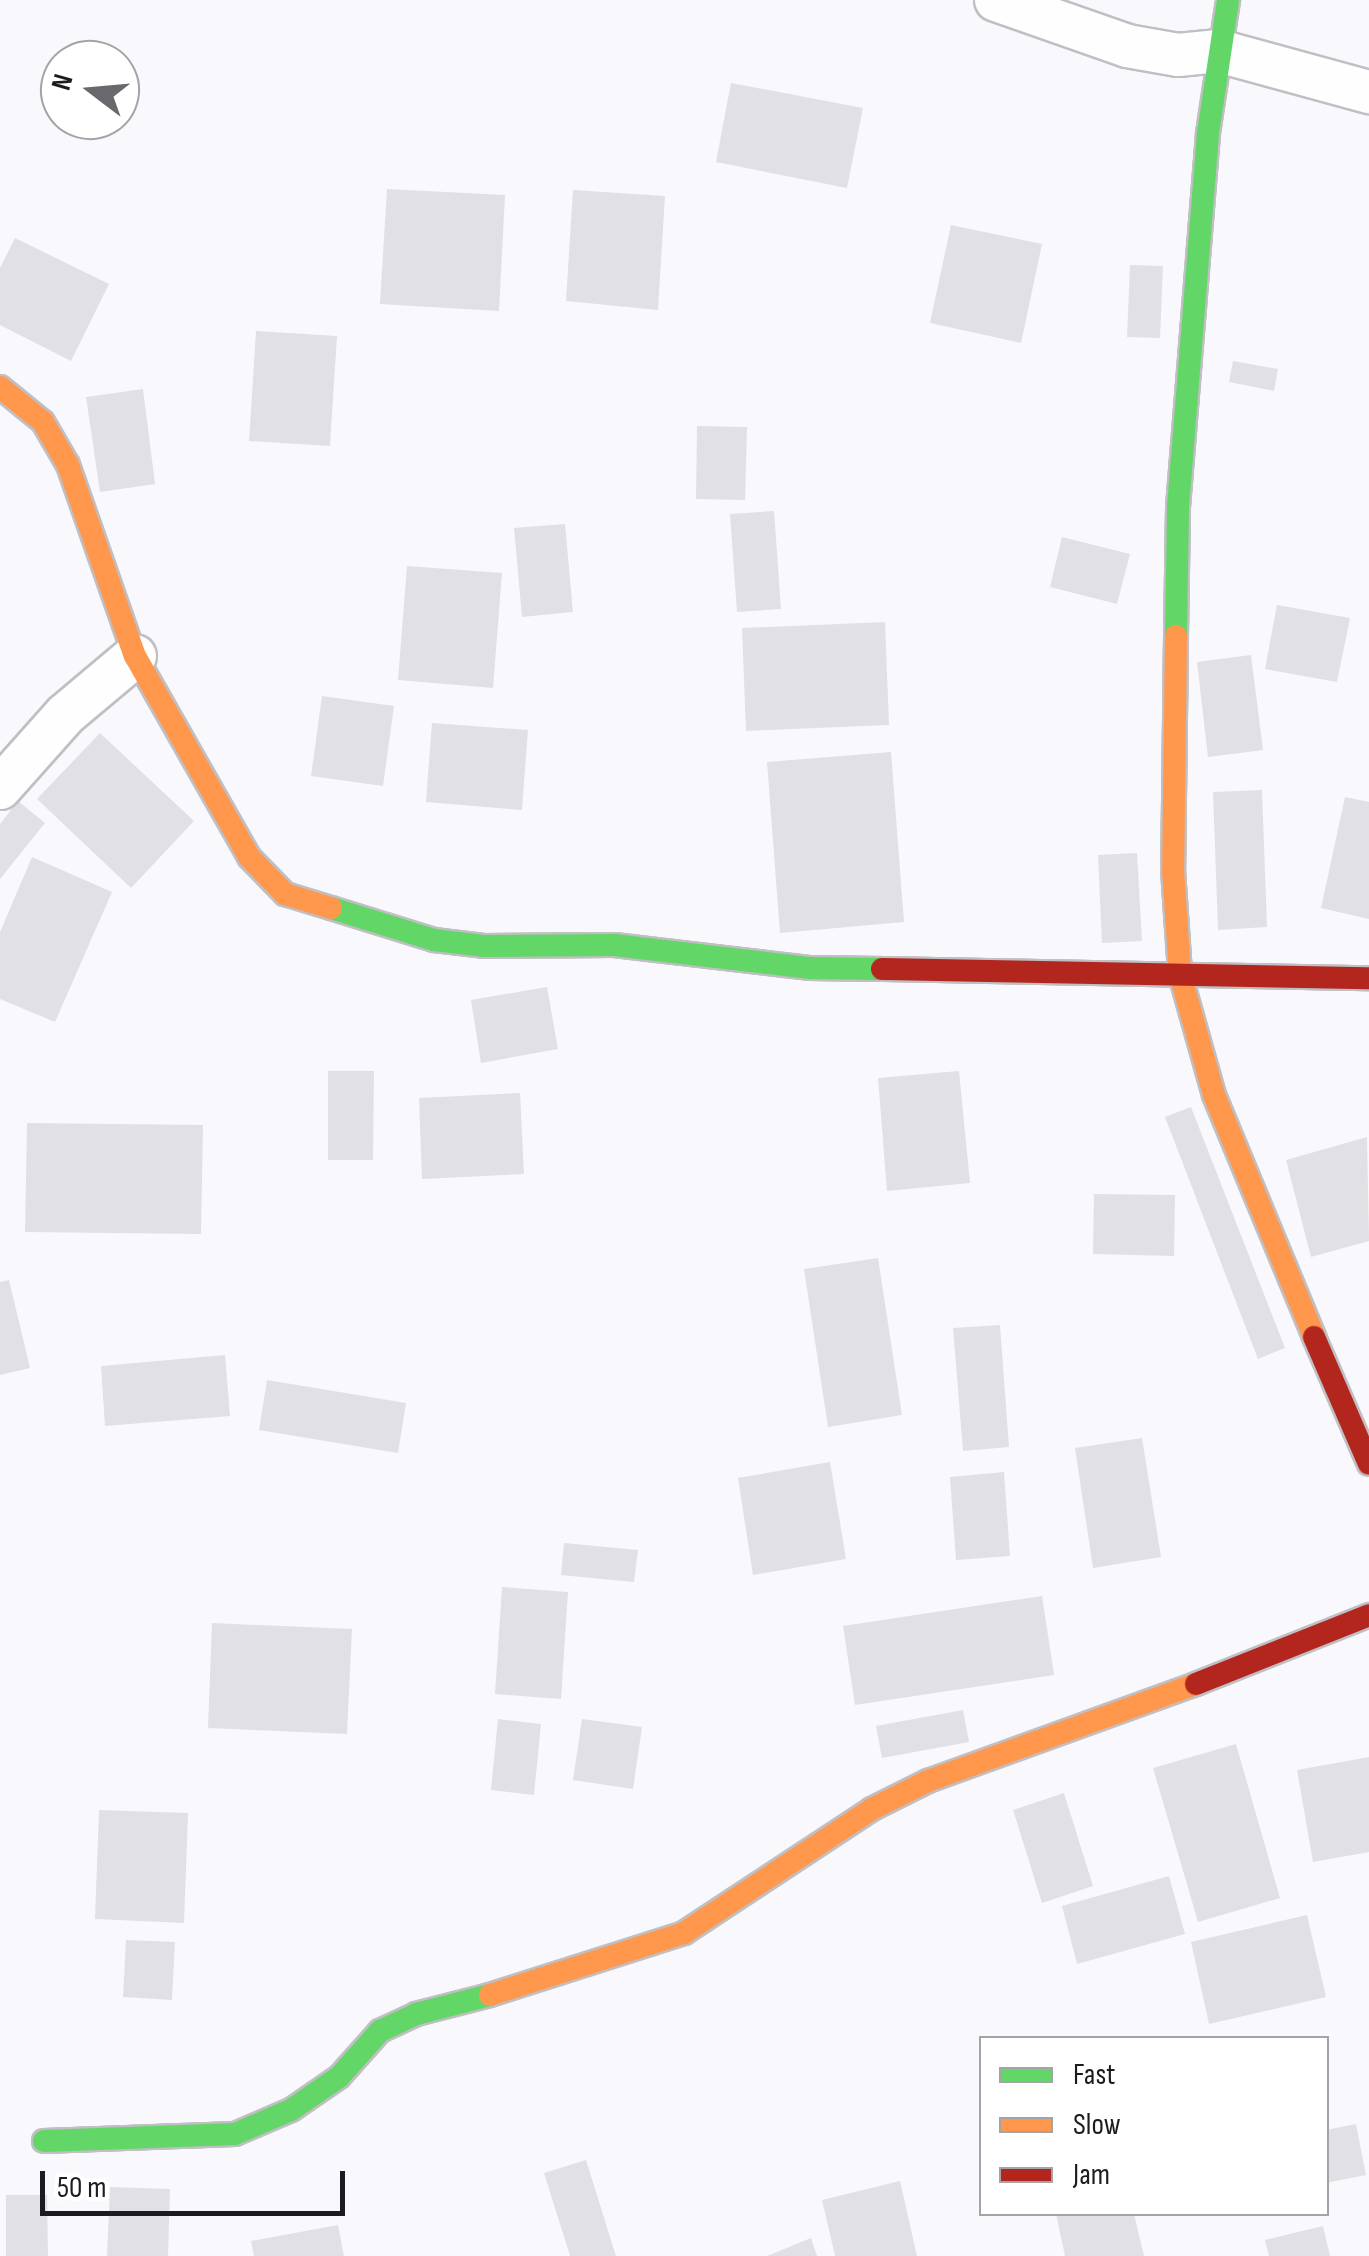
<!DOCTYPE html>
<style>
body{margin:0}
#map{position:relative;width:1369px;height:2256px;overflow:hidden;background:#f9f8fc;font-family:"Sofia Sans Condensed",sans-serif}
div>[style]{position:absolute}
.building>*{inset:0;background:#e1e1e5}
.roads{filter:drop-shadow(2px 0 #c0bfc3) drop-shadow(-2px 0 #c0bfc3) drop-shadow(0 2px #c0bfc3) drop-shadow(0 -2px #c0bfc3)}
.street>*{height:42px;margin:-21px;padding:0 21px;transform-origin:21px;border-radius:21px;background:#fefeff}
.fast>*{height:22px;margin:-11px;padding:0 11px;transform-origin:11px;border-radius:11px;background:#63d668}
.slow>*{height:22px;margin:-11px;padding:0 11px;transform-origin:11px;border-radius:11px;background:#ff974d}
.jam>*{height:22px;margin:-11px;padding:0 11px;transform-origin:11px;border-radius:11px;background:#b3261e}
span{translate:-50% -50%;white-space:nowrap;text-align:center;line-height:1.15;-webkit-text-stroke:10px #fff;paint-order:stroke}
.legend{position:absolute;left:979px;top:2036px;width:350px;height:180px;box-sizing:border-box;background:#fff;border:2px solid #a4a4a6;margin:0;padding:12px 18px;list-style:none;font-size:30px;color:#1c1b20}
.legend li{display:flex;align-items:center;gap:20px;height:50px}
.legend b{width:50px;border:2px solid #a4a4a6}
.north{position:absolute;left:40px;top:40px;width:100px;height:100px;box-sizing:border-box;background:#fff;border:2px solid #a4a4a6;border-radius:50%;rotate:286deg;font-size:28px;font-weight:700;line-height:40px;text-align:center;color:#1c1b20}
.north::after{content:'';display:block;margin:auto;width:35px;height:45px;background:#69686d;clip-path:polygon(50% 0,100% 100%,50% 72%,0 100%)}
.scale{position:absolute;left:40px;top:2171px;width:305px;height:45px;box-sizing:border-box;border:5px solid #1c1b20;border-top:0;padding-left:12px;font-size:30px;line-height:35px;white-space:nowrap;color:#1c1b20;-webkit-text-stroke:8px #fff;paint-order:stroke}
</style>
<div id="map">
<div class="building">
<div style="clip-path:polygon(731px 83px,863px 108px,847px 188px,716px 162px)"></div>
<div style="clip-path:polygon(387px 189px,505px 195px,499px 311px,380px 304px)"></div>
<div style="clip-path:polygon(573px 190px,665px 196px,658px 310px,566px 301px)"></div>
<div style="clip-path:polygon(951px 225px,1042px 244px,1021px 343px,930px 323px)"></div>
<div style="clip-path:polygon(15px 238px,109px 284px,71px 361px,0 325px,0 268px)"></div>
<div style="clip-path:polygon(1130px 265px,1163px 266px,1160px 338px,1127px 337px)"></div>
<div style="clip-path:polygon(256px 331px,337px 336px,330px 446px,249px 441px)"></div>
<div style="clip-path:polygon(1233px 361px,1278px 369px,1274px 391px,1229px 382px)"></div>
<div style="clip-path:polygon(143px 389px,155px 484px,100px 492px,86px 397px)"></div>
<div style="clip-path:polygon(697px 426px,747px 427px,745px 500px,696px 499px)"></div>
<div style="clip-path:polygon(774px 511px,781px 609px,737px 612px,730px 514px)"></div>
<div style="clip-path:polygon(565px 524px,573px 612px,522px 617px,514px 528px)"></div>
<div style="clip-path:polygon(1062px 537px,1130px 554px,1117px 604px,1050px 587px)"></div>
<div style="clip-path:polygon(407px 566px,502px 573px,493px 688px,398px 680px)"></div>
<div style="clip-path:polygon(1277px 605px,1350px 618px,1337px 682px,1265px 669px)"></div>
<div style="clip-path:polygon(885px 622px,889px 725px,746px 731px,742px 628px)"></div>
<div style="clip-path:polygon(1251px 655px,1263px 750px,1208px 757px,1197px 662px)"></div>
<div style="clip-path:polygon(322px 696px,394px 706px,383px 786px,311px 776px)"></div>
<div style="clip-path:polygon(432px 723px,528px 730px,522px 810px,426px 802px)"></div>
<div style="clip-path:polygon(100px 733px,194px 821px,131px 888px,37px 799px)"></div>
<div style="clip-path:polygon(891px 752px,904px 922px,780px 933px,767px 762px)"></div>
<div style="clip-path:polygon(1262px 790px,1267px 927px,1218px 930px,1213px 792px)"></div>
<div style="clip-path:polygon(1345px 797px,1369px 802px,1369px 919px,1321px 908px)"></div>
<div style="clip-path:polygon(18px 801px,45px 823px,0 879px,0 824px)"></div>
<div style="clip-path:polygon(1137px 853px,1142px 941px,1102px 943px,1098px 855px)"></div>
<div style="clip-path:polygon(32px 857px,112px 892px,55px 1022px,0 999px,0 932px)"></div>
<div style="clip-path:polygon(547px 987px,558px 1049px,481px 1063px,471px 1000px)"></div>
<div style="clip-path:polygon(328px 1071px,374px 1071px,373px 1160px,328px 1160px)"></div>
<div style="clip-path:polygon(959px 1071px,970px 1183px,887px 1191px,878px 1078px)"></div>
<div style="clip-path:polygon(520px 1093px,524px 1174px,422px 1179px,419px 1098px)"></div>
<div style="clip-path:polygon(1191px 1107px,1285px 1348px,1258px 1359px,1165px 1117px)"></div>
<div style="clip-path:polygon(27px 1123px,203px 1125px,201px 1234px,25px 1232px)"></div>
<div style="clip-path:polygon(1367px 1137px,1369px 1241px,1311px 1257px,1286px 1160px)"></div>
<div style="clip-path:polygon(1094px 1194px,1175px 1195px,1174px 1256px,1093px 1254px)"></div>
<div style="clip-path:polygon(878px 1258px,902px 1415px,828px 1427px,804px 1269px)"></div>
<div style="clip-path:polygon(9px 1280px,30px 1368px,0 1375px,0 1282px)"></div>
<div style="clip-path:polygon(1000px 1325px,1009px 1447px,963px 1451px,953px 1328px)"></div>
<div style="clip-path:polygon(225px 1355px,230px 1416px,105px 1426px,101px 1366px)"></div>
<div style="clip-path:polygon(267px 1380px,406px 1403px,398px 1453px,259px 1430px)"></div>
<div style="clip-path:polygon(1142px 1438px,1161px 1557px,1093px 1568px,1075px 1448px)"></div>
<div style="clip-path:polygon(830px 1462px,846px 1559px,753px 1575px,738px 1478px)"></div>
<div style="clip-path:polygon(1004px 1472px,1010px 1556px,956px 1560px,950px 1477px)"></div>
<div style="clip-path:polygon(564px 1543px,638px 1550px,634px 1582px,561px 1575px)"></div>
<div style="clip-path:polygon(502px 1587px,568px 1592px,561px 1699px,495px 1694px)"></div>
<div style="clip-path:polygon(1042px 1596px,1054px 1675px,855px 1705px,843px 1626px)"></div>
<div style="clip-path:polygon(212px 1623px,352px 1629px,347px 1734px,208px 1728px)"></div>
<div style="clip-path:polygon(963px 1710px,969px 1742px,882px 1758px,876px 1726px)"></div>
<div style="clip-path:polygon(498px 1719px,541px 1724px,534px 1795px,491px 1790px)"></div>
<div style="clip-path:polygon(582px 1719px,642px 1727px,633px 1789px,573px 1780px)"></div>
<div style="clip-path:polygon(1236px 1744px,1280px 1898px,1198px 1922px,1153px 1768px)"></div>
<div style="clip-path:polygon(1369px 1757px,1369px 1852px,1313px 1862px,1297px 1770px)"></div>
<div style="clip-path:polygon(1064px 1793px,1093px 1886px,1042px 1903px,1013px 1810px)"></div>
<div style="clip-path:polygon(99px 1810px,188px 1813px,184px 1923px,95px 1919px)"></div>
<div style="clip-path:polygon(1169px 1876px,1185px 1934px,1077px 1964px,1062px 1906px)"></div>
<div style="clip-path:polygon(1307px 1915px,1326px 1997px,1209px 2024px,1191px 1942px)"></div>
<div style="clip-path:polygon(126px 1940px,175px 1942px,172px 2000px,123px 1997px)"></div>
<div style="clip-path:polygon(1356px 2124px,1366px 2175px,1326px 2183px,1326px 2130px)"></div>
<div style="clip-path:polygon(586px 2160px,616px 2256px,570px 2256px,544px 2173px)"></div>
<div style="clip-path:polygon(900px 2181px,917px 2256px,835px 2256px,822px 2200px)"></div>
<div style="clip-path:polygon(110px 2187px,170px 2189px,168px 2256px,107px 2256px)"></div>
<div style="clip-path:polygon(6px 2195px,47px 2195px,48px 2256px,6px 2256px)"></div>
<div style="clip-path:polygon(1056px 2214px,1134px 2214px,1144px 2256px,1065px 2256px)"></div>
<div style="clip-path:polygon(338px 2225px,344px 2256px,254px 2256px,251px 2241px)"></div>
<div style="clip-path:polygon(1323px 2226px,1330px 2256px,1269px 2256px,1265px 2240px)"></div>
<div style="clip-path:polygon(811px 2238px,817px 2256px,767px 2256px)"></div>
</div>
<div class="roads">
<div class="street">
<div style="left:996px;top:0;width:139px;rotate:19.3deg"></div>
<div style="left:1127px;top:46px;width:52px;rotate:10deg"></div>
<div style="left:1178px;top:55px;width:41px;rotate:-5.6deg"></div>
<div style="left:1219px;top:51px;width:156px;rotate:15.3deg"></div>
<div style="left:0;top:788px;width:99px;rotate:-48.3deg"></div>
<div style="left:66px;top:714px;width:90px;rotate:-40deg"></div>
</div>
<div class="fast">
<div style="left:1176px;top:636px;width:129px;rotate:-89.1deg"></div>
<div style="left:1178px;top:507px;width:375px;rotate:-85.4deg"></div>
<div style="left:1208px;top:133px;width:134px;rotate:-81.4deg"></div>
<div style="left:331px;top:908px;width:108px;rotate:17.3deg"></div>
<div style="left:434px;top:940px;width:50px;rotate:6.8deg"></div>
<div style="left:484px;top:946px;width:130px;rotate:-0.4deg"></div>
<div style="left:614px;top:945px;width:196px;rotate:6.7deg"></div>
<div style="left:809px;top:968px;width:73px;rotate:0.8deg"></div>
<div style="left:44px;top:2141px;width:191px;rotate:-2.1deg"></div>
<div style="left:235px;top:2134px;width:61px;rotate:-23.2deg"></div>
<div style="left:291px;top:2110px;width:58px;rotate:-34.5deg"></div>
<div style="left:339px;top:2077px;width:62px;rotate:-48.3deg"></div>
<div style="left:380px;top:2031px;width:40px;rotate:-25deg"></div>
<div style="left:416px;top:2014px;width:76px;rotate:-14.4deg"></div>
</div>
<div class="slow">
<div style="left:0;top:387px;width:55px;rotate:39.1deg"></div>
<div style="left:43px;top:422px;width:50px;rotate:59.8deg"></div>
<div style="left:68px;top:465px;width:202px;rotate:70.7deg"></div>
<div style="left:135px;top:656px;width:231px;rotate:60.4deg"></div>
<div style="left:249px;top:857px;width:52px;rotate:45.8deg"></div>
<div style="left:285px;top:894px;width:48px;rotate:16.9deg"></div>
<div style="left:1176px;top:636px;width:234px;rotate:90.7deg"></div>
<div style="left:1173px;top:870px;width:104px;rotate:86.1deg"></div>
<div style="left:1180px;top:974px;width:126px;rotate:74.3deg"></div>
<div style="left:1214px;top:1095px;width:262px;rotate:67.5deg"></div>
<div style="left:490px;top:1995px;width:204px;rotate:-17.7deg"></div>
<div style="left:684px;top:1933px;width:225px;rotate:-33.4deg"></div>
<div style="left:872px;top:1809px;width:63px;rotate:-26.6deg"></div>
<div style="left:928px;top:1781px;width:285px;rotate:-19.9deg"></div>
</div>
<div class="jam">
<div style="left:882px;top:969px;width:487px;rotate:1.1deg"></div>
<div style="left:1314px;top:1337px;width:138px;rotate:66.6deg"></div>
<div style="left:1196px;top:1684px;width:186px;rotate:-21.7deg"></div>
</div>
</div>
<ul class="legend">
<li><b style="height:12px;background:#63d668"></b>Fast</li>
<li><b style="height:12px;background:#ff974d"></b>Slow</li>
<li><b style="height:12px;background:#b3261e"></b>Jam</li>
</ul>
<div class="north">N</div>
<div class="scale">50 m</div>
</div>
